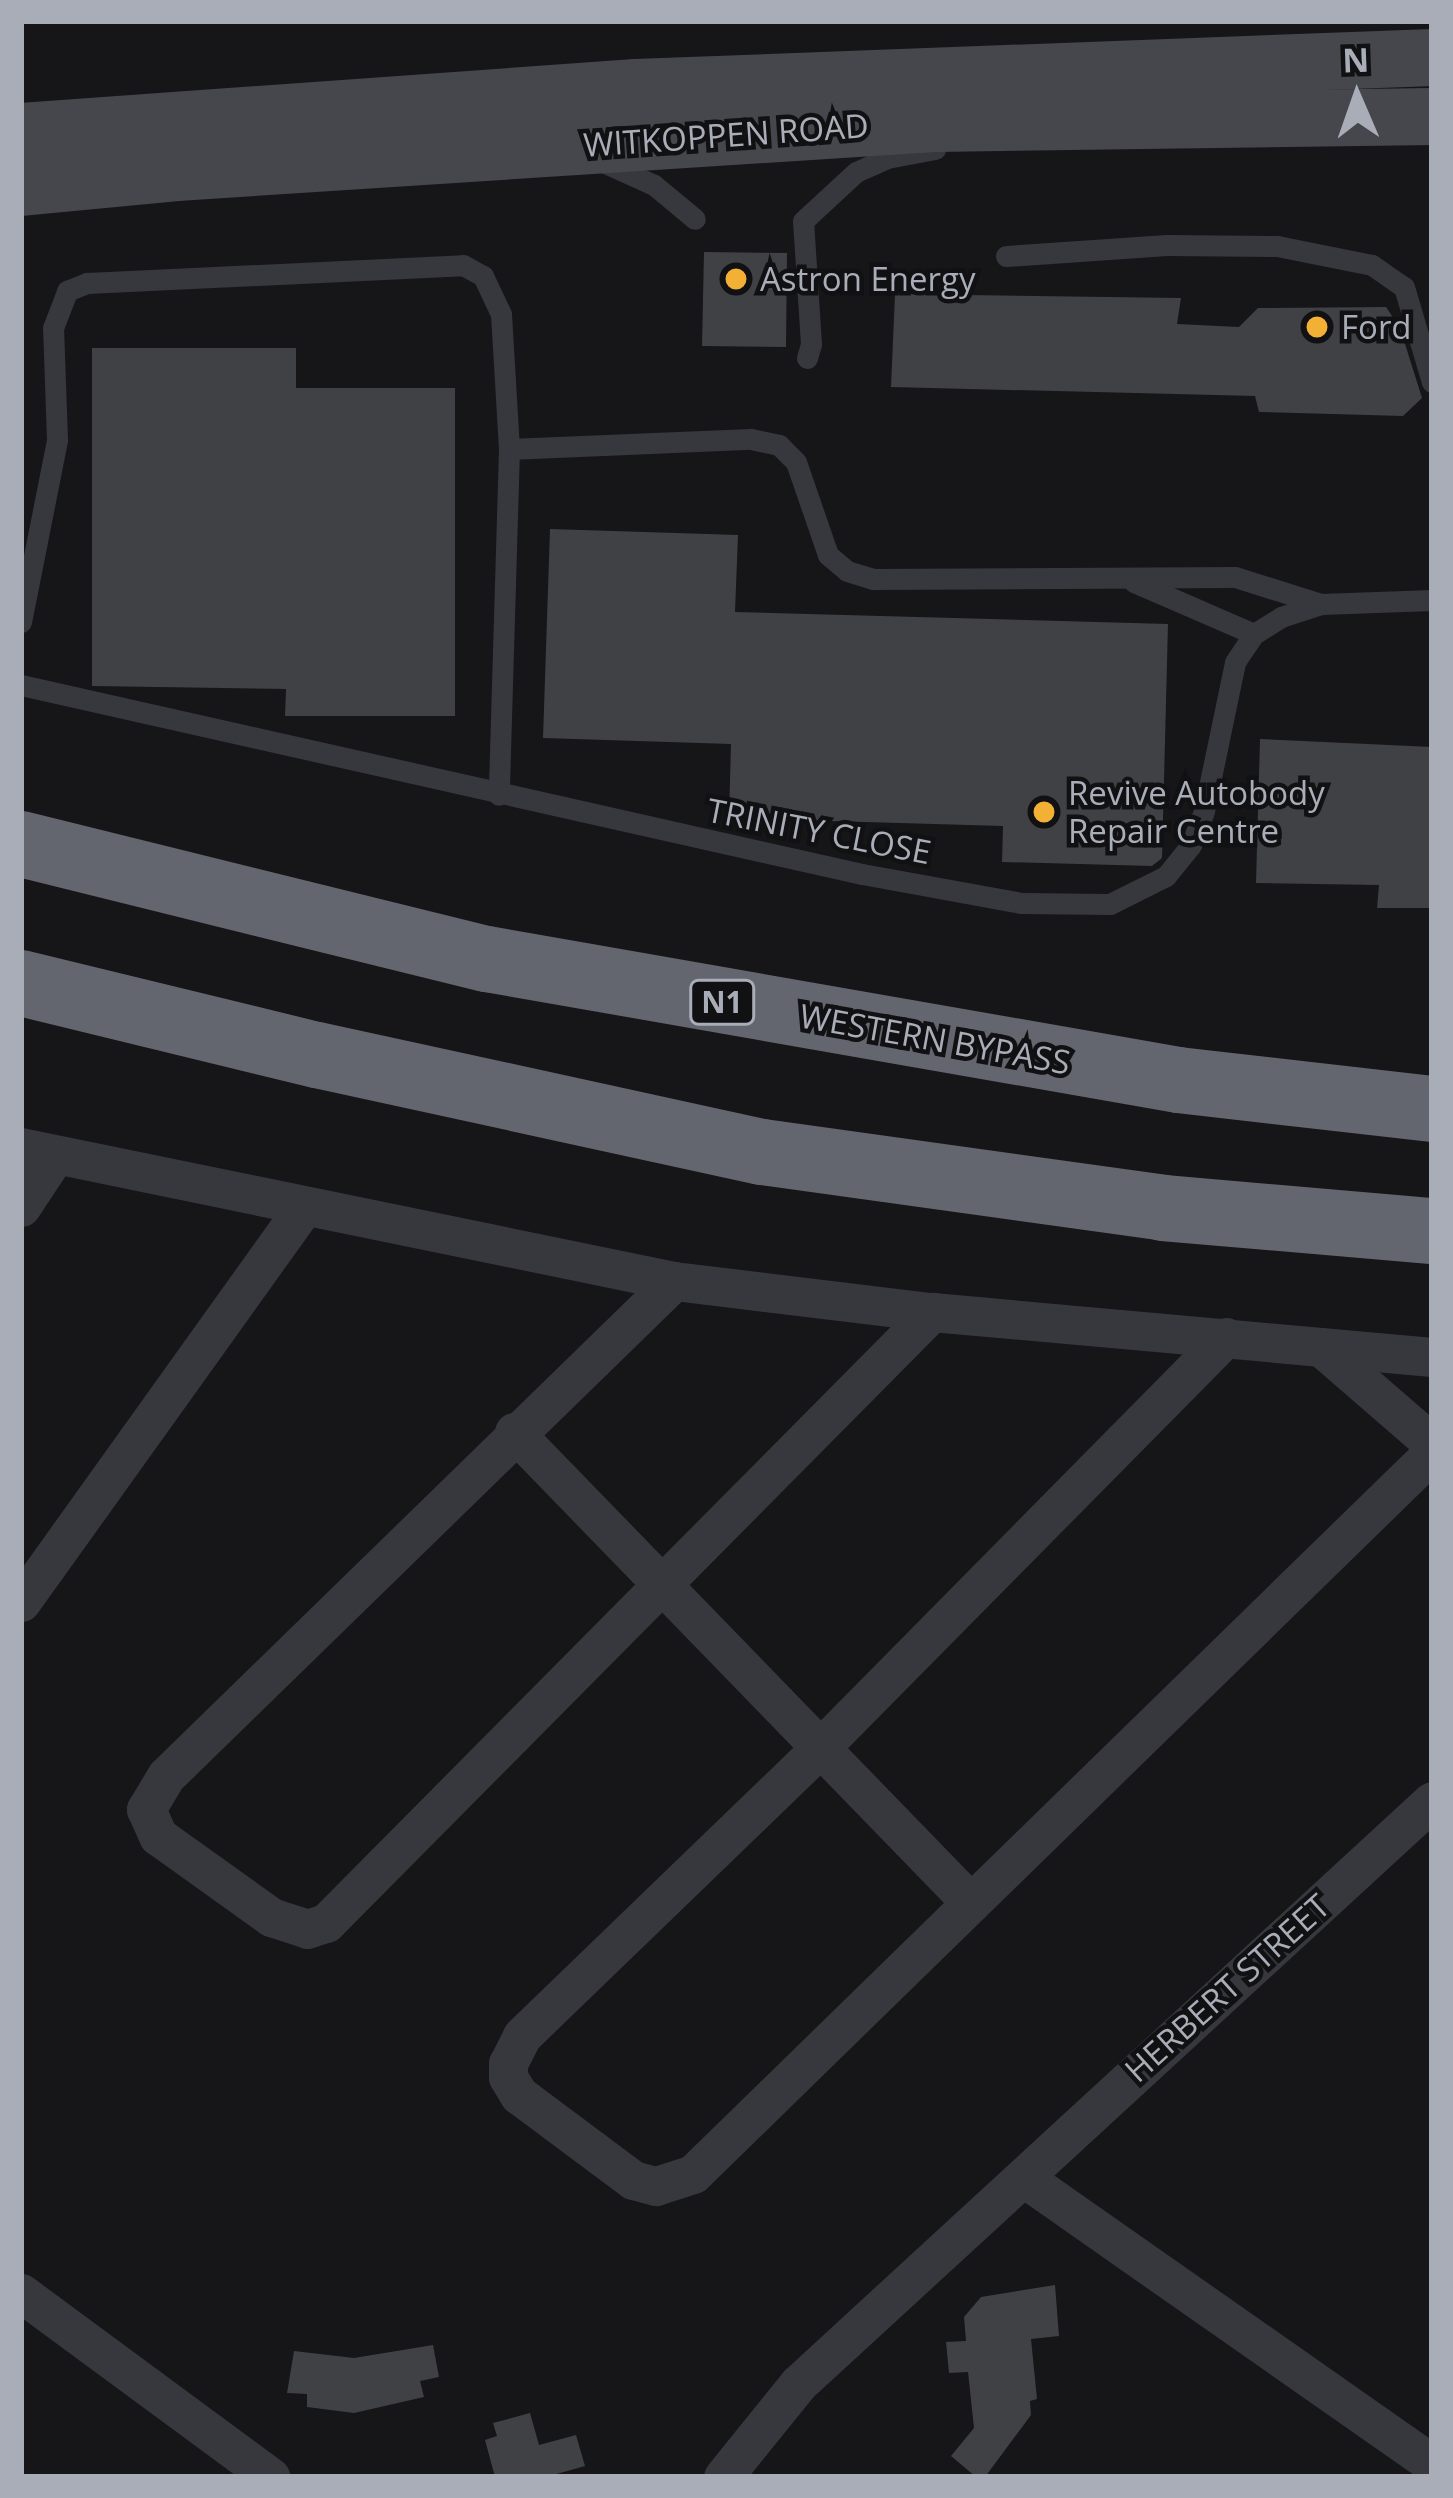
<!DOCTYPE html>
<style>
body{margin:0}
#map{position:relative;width:1453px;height:2498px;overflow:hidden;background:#161618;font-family:"Open Sans",sans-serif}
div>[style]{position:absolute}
.building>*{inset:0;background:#404145}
.service>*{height:21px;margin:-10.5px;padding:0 10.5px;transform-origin:10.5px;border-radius:10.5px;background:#37383d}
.minor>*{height:39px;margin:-19.5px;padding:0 19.5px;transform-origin:19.5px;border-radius:19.5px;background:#37383d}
.secondary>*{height:57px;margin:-28.5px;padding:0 28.5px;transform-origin:28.5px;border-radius:28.5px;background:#45474d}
.motorway>*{height:66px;margin:-33px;padding:0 33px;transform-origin:33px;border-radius:33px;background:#63666e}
.dots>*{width:33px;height:33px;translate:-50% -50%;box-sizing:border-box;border:6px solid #111113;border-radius:50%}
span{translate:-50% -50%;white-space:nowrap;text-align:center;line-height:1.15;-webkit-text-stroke:9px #111113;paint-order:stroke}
.shield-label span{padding:3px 9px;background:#111113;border:3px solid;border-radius:9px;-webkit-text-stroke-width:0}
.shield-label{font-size:30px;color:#a8adb8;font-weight:700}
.street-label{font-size:33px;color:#a8adb8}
.poi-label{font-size:33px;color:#a8adb8}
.left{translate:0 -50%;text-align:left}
.frame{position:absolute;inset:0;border:24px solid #a8adb8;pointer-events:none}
.north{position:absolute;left:1297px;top:36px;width:120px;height:120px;-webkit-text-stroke:9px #111113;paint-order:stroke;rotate:358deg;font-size:33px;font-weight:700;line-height:48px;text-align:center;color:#a8adb8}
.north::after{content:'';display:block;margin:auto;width:42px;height:54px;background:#a8adb8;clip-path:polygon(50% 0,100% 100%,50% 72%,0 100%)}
</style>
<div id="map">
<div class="building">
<div style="clip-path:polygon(704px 252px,787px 253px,786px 347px,702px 346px)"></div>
<div style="clip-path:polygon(895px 294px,1181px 298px,1177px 324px,1239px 327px,1258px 308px,1386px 307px,1400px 328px,1422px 398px,1403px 416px,1259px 412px,1255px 396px,891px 387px)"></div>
<div style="clip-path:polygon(92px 348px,296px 348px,296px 388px,455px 388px,455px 716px,285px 716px,286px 689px,92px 686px)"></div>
<div style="clip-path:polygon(550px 529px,738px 535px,735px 612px,1168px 624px,1162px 858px,1152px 866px,1002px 862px,1003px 826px,729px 818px,731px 744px,543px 738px)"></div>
<div style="clip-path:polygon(1260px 739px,1432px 747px,1432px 908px,1377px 908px,1379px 885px,1256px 883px)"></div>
<div style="clip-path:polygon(1055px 2285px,1059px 2336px,1031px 2339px,1037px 2399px,1030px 2401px,1031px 2415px,985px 2477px,976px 2477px,951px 2456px,974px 2428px,968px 2372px,949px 2373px,946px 2342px,966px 2341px,964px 2317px,981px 2297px)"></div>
<div style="clip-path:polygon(433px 2345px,439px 2377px,420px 2381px,424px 2397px,354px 2413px,307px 2407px,307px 2394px,287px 2393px,294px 2351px,354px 2358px)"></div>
<div style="clip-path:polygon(530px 2413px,539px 2445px,576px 2435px,585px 2466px,546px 2477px,495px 2477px,485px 2440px,497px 2436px,493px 2423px)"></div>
</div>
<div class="service">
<div style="left:605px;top:163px;width:54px;rotate:24.2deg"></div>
<div style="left:654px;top:185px;width:53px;rotate:39.7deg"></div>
<div style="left:1006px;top:256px;width:161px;rotate:-3.9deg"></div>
<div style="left:1167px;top:245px;width:110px;rotate:0.5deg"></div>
<div style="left:1277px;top:246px;width:97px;rotate:11.3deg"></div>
<div style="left:1372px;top:265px;width:39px;rotate:35deg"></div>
<div style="left:1404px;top:287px;width:99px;rotate:73.6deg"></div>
<div style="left:807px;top:358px;width:15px;rotate:-74deg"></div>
<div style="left:811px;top:344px;width:123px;rotate:-93.7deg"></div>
<div style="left:803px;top:221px;width:72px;rotate:-42.8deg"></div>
<div style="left:856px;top:172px;width:34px;rotate:-24deg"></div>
<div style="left:887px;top:158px;width:49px;rotate:-10.6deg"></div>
<div style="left:509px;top:449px;width:242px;rotate:-2.4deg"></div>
<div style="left:751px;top:439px;width:29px;rotate:12deg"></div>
<div style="left:779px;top:445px;width:24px;rotate:45deg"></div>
<div style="left:796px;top:462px;width:98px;rotate:71deg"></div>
<div style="left:828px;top:555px;width:25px;rotate:40deg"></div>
<div style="left:847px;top:571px;width:27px;rotate:17deg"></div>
<div style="left:873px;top:579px;width:362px;rotate:-0.3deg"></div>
<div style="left:1235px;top:577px;width:90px;rotate:17.4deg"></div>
<div style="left:1134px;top:582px;width:131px;rotate:23.4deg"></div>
<div style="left:21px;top:622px;width:186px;rotate:-78.8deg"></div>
<div style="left:57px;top:440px;width:112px;rotate:-92deg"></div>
<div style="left:53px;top:328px;width:40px;rotate:-69deg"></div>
<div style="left:67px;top:291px;width:22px;rotate:-22deg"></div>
<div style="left:87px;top:283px;width:376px;rotate:-2.7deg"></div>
<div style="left:463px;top:265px;width:23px;rotate:29deg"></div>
<div style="left:483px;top:276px;width:42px;rotate:64.7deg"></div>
<div style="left:501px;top:314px;width:135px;rotate:86.6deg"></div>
<div style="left:509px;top:449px;width:346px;rotate:91.7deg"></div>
<div style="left:21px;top:685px;width:862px;rotate:12.67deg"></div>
<div style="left:862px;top:874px;width:162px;rotate:10.3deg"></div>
<div style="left:1021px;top:903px;width:89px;rotate:0.6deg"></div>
<div style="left:1110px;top:904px;width:63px;rotate:-26.6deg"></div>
<div style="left:1166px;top:876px;width:40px;rotate:-51deg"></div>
<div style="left:1191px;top:845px;width:36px;rotate:-69deg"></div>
<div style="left:1204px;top:811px;width:152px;rotate:-78.2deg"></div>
<div style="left:1235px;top:662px;width:34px;rotate:-56deg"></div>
<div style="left:1254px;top:634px;width:32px;rotate:-32deg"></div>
<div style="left:1281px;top:617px;width:42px;rotate:-18deg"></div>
<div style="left:1321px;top:604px;width:111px;rotate:-2.1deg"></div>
</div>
<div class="minor">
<div style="left:21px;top:1147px;width:667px;rotate:11.6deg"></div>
<div style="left:674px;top:1281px;width:260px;rotate:6.9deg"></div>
<div style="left:932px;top:1312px;width:502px;rotate:5.14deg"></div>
<div style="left:21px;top:1207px;width:60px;rotate:-56.6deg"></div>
<div style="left:674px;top:1281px;width:709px;rotate:135.74deg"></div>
<div style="left:166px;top:1776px;width:39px;rotate:121deg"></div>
<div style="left:146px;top:1809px;width:30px;rotate:66deg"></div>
<div style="left:158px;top:1836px;width:139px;rotate:35.6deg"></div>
<div style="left:271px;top:1917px;width:38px;rotate:18deg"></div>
<div style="left:307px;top:1929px;width:20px;rotate:-18deg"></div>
<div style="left:326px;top:1923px;width:861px;rotate:-45.24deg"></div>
<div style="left:1226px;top:1337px;width:579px;rotate:134.65deg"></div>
<div style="left:819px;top:1749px;width:413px;rotate:136deg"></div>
<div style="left:522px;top:2036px;width:30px;rotate:117deg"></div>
<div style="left:508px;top:2063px;width:14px;rotate:90deg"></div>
<div style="left:508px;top:2077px;width:21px;rotate:59deg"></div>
<div style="left:519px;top:2095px;width:142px;rotate:36.7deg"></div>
<div style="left:633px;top:2180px;width:24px;rotate:15deg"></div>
<div style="left:656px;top:2186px;width:39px;rotate:-18deg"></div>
<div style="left:693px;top:2174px;width:1032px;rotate:-44.29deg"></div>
<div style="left:1321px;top:1347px;width:147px;rotate:40.9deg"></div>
<div style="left:514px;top:1432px;width:656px;rotate:45.86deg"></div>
<div style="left:21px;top:1602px;width:486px;rotate:-54.4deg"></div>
<div style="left:1024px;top:2178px;width:498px;rotate:35deg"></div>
<div style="left:21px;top:2293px;width:310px;rotate:36.4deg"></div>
<div style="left:723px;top:2477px;width:119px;rotate:-51.1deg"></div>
<div style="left:798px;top:2384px;width:861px;rotate:-42.6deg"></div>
</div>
<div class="secondary">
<div style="left:21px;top:131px;width:616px;rotate:-4.1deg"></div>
<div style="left:635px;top:87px;width:798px;rotate:-2.16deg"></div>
<div style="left:21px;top:187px;width:156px;rotate:-5.5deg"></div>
<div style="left:176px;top:172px;width:759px;rotate:-3.7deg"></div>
<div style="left:933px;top:123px;width:499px;rotate:-0.8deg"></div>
</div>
<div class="motorway">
<div style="left:21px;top:844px;width:480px;rotate:13.9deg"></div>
<div style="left:487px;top:959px;width:702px;rotate:9.93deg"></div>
<div style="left:1178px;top:1080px;width:256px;rotate:6.5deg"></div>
<div style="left:21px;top:983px;width:305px;rotate:13.7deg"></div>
<div style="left:317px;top:1055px;width:455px;rotate:12.3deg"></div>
<div style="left:762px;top:1152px;width:405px;rotate:7.9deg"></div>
<div style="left:1163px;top:1208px;width:270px;rotate:4.9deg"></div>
</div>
<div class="dots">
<div style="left:736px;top:279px;background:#f2b134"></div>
<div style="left:1317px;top:327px;background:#f2b134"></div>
<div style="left:1044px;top:812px;background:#f2b134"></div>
</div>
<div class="shield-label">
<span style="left:722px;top:1002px">N1</span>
</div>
<div class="street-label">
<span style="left:726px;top:135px;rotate:-4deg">WITKOPPEN ROAD</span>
<span style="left:819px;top:831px;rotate:11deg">TRINITY CLOSE</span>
<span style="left:935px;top:1039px;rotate:10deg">WESTERN BYPASS</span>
<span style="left:1227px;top:1988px;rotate:-42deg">HERBERT STREET</span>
</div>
<div class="poi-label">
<span class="left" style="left:760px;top:279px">Astron Energy</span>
<span class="left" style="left:1341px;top:327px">Ford</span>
<span class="left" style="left:1068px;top:812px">Revive Autobody<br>Repair Centre</span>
</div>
<div class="frame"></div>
<div class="north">N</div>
</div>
